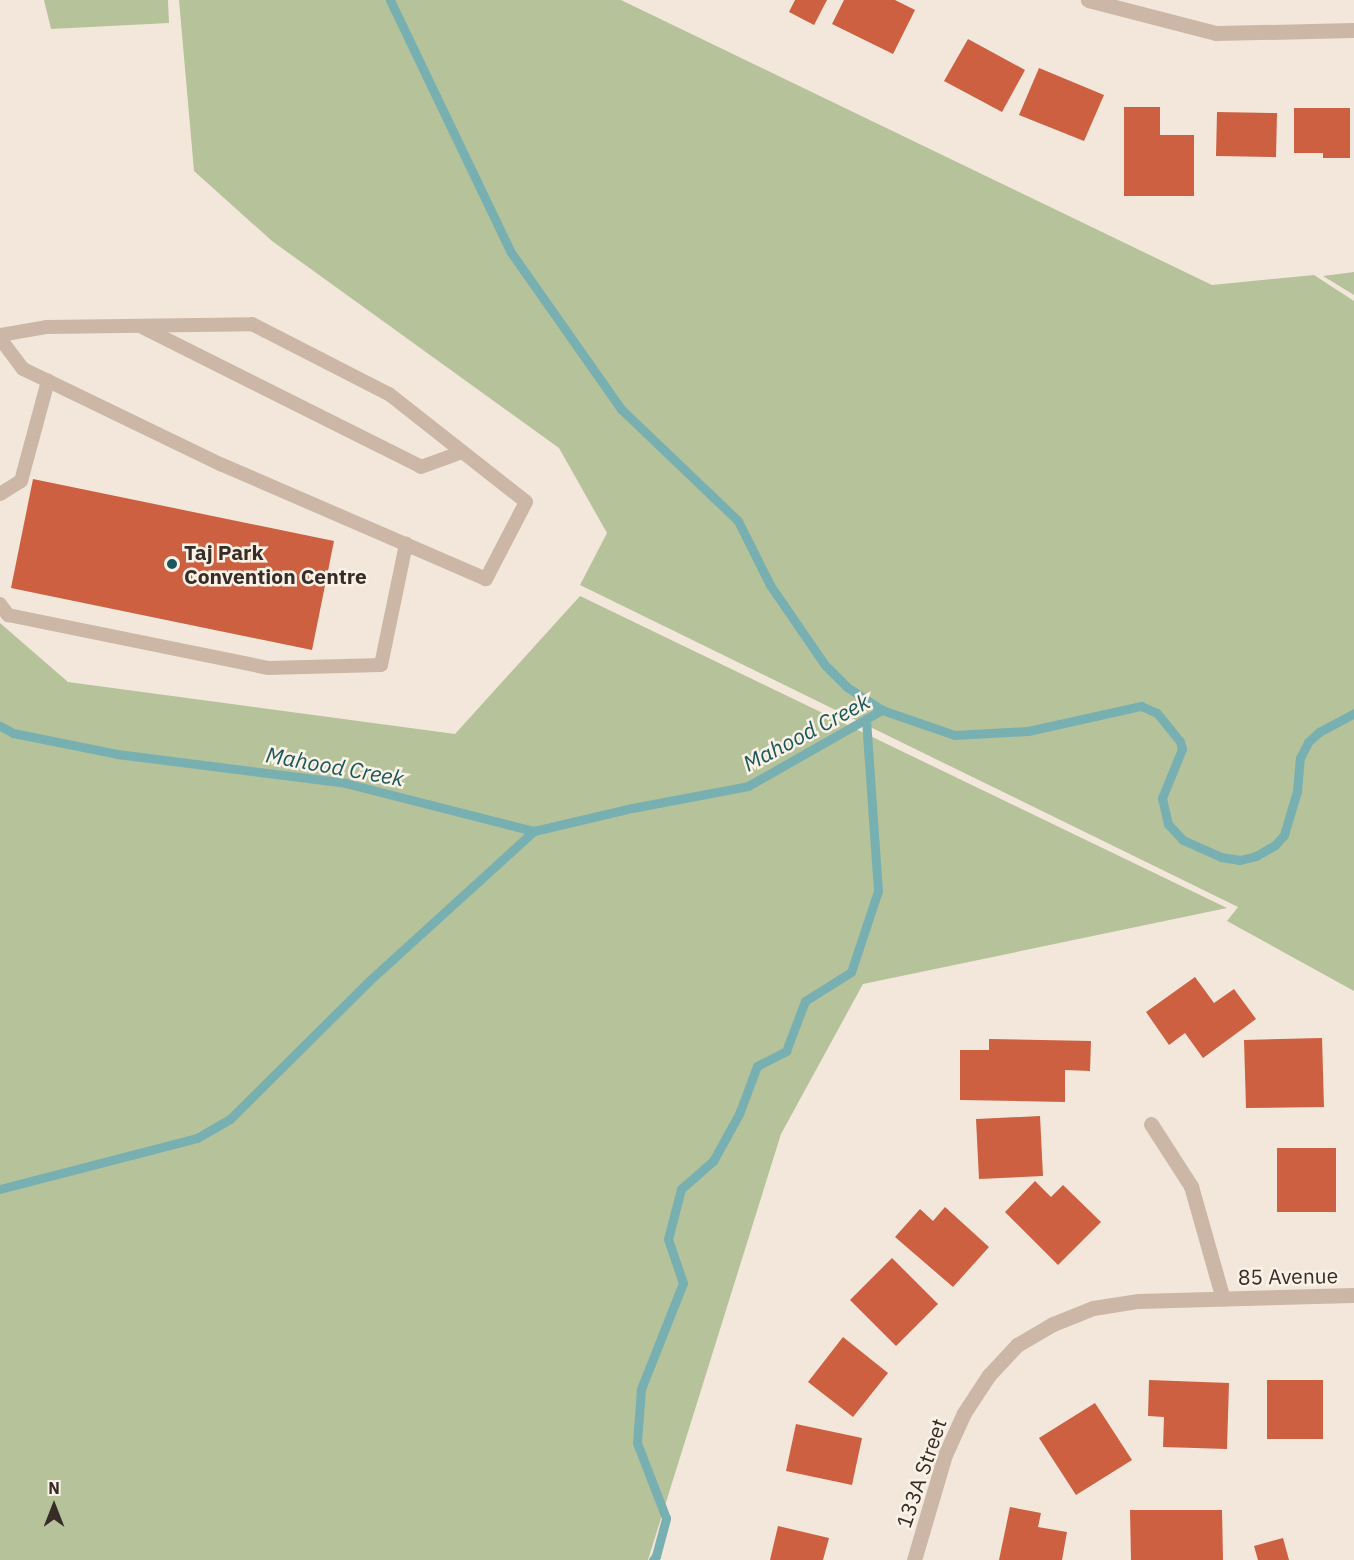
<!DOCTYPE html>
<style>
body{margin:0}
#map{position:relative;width:1354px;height:1560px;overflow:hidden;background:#f3e7db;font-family:"IBM Plex Sans",sans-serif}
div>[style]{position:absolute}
.green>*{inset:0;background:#b6c39a}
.stream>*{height:9px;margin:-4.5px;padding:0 4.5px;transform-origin:4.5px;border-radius:4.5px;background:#78b0b2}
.building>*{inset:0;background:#cc6040}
.lane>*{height:14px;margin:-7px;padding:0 7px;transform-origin:7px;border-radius:7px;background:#ccb7a6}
.street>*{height:15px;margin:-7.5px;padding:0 7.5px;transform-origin:7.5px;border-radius:7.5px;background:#ccb7a6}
.dots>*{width:16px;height:16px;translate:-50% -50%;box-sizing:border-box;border:3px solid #faf2e7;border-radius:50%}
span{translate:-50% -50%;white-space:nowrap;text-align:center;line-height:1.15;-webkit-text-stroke:5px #faf2e7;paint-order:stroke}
.poi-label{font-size:21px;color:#382c27;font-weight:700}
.left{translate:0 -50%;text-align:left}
.street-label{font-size:21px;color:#382c27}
.water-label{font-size:22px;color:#1a585b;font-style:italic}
.north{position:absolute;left:24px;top:1476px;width:60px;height:60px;-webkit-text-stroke:4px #faf2e7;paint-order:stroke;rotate:0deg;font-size:16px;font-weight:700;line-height:24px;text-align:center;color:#382c27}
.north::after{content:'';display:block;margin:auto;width:21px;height:27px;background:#382c27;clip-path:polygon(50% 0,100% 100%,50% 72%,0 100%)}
</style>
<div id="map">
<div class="green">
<div style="clip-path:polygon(44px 0,168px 0,169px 23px,51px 29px)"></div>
<div style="clip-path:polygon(179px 0,621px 0,1212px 285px,1314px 275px,1354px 301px,1354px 991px,1227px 921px,1238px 907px,580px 585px,607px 533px,559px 448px,272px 241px,194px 171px)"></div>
<div style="clip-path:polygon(1354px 272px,1354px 295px,1323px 276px)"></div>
<div style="clip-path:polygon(580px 596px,1227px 908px,863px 984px,781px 1134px,648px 1560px,0 1560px,0 623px,68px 682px,455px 734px)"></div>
</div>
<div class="stream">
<div style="left:390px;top:0;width:278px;rotate:64.4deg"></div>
<div style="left:510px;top:251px;width:193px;rotate:54.9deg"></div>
<div style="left:621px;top:409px;width:162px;rotate:43.7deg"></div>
<div style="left:738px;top:521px;width:72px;rotate:63.4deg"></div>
<div style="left:770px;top:585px;width:97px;rotate:55.5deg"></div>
<div style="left:825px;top:665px;width:31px;rotate:45deg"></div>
<div style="left:847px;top:687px;width:42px;rotate:33.3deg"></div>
<div style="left:0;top:726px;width:15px;rotate:28deg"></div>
<div style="left:13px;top:733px;width:106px;rotate:11.4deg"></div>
<div style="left:117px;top:754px;width:230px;rotate:7.2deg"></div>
<div style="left:345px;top:783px;width:195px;rotate:14.3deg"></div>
<div style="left:534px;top:831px;width:101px;rotate:-13.2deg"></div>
<div style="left:632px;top:808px;width:118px;rotate:-10.7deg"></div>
<div style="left:748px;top:786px;width:154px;rotate:-29.6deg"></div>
<div style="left:882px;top:710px;width:76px;rotate:19.1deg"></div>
<div style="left:954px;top:735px;width:74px;rotate:-3.1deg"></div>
<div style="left:1028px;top:731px;width:116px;rotate:-12.5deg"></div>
<div style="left:1141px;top:706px;width:17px;rotate:24deg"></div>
<div style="left:1157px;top:713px;width:36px;rotate:51deg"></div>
<div style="left:1180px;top:741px;width:8px;rotate:76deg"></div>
<div style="left:1182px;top:749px;width:53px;rotate:112.2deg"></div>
<div style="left:1162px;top:798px;width:27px;rotate:77deg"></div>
<div style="left:1168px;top:824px;width:22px;rotate:47deg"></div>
<div style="left:1183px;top:840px;width:42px;rotate:24.1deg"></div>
<div style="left:1221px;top:857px;width:19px;rotate:9deg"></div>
<div style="left:1240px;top:860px;width:16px;rotate:-14deg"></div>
<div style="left:1256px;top:856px;width:22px;rotate:-30deg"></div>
<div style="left:1275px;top:845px;width:13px;rotate:-48deg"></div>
<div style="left:1284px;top:835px;width:46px;rotate:-73.5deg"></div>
<div style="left:1297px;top:791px;width:33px;rotate:-85deg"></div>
<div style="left:1300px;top:758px;width:18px;rotate:-63deg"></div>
<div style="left:1308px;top:742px;width:15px;rotate:-42deg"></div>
<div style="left:1319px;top:732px;width:40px;rotate:-28deg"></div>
<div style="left:0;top:1189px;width:203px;rotate:-14.5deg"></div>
<div style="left:197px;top:1138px;width:38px;rotate:-30deg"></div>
<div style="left:230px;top:1119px;width:197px;rotate:-44.8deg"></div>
<div style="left:370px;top:980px;width:222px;rotate:-42.3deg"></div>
<div style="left:653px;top:1560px;width:5px;rotate:-53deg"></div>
<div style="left:656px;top:1556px;width:39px;rotate:-75deg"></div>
<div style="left:666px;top:1518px;width:80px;rotate:-111.1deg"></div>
<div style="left:637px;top:1443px;width:54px;rotate:-85.8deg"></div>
<div style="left:641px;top:1389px;width:114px;rotate:-68.4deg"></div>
<div style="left:683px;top:1283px;width:46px;rotate:-108.8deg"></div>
<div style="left:668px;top:1239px;width:52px;rotate:-75.4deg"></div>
<div style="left:681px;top:1189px;width:43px;rotate:-41.2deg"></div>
<div style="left:713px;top:1161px;width:54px;rotate:-61deg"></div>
<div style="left:739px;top:1114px;width:51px;rotate:-69.4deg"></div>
<div style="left:757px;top:1066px;width:33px;rotate:-27deg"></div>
<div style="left:786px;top:1051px;width:53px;rotate:-69.2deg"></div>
<div style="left:805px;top:1001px;width:54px;rotate:-32.2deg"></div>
<div style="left:851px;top:972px;width:85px;rotate:-71.6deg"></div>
<div style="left:878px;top:891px;width:172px;rotate:-94deg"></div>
</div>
<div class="building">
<div style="clip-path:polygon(795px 0,827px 0,814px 25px,789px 12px)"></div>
<div style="clip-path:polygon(844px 0,895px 0,915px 10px,893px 54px,832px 24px)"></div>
<div style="clip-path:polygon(968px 39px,1025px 70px,1002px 112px,944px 81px)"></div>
<div style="clip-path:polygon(1039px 68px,1104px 95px,1084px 141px,1019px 115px)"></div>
<div style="clip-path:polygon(1124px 107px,1160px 107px,1160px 135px,1194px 135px,1194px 196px,1124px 196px)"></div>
<div style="clip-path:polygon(1294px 108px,1350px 108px,1350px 158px,1323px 158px,1323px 153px,1294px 153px)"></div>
<div style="clip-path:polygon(1217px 112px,1277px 113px,1276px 157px,1216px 156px)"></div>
<div style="clip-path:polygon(33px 479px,334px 541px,312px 650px,11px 588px)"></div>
<div style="clip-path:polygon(1195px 977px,1214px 1003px,1234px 989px,1256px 1019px,1203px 1058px,1185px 1033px,1169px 1045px,1146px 1012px)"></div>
<div style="clip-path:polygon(1322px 1038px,1324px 1107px,1246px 1108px,1244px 1040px)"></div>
<div style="clip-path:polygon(989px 1039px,1091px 1041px,1090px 1071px,1065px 1070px,1065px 1102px,960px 1100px,960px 1050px,989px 1050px)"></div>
<div style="clip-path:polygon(1040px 1116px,1043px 1176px,979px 1179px,976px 1119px)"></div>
<div style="clip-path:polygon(1277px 1148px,1336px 1148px,1336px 1212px,1277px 1212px)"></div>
<div style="clip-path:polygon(1035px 1181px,1051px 1197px,1063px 1185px,1101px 1222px,1058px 1265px,1005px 1212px)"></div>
<div style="clip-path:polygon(945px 1207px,989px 1247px,953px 1287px,895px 1237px,920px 1209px,933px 1221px)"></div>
<div style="clip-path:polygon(892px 1258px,938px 1304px,896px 1346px,850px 1300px)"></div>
<div style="clip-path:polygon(843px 1337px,888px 1373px,853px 1417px,808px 1382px)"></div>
<div style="clip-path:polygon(1149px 1380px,1229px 1383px,1227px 1449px,1163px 1447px,1164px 1417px,1148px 1416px)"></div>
<div style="clip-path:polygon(1267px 1380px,1323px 1380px,1323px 1439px,1267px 1439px)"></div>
<div style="clip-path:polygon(1095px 1403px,1132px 1460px,1076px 1495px,1039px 1438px)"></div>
<div style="clip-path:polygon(796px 1424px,862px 1438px,852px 1485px,786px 1471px)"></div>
<div style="clip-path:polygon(1010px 1507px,1041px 1513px,1038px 1527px,1067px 1532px,1062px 1560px,999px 1560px)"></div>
<div style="clip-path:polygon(1130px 1510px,1222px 1510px,1223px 1560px,1131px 1560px)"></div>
<div style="clip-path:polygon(778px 1526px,829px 1538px,823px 1560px,770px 1560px)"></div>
<div style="clip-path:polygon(1283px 1538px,1289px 1560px,1258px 1560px,1254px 1546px)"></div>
</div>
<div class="lane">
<div style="left:140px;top:326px;width:314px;rotate:26.6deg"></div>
<div style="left:421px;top:467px;width:44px;rotate:-20.1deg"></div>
<div style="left:0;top:335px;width:48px;rotate:-9.7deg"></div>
<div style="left:47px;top:327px;width:205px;rotate:-0.8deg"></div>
<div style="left:252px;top:324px;width:154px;rotate:27.1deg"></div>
<div style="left:389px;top:394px;width:174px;rotate:38.2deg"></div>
<div style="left:526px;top:502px;width:87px;rotate:117.5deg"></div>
<div style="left:486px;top:579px;width:288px;rotate:-156.6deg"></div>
<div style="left:222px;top:465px;width:193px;rotate:-154.2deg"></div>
<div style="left:48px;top:381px;width:28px;rotate:-154deg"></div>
<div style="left:23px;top:369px;width:38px;rotate:-127deg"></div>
<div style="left:0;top:494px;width:25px;rotate:-32deg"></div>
<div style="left:21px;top:481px;width:104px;rotate:-74.9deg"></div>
<div style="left:0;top:604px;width:14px;rotate:54deg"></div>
<div style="left:8px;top:615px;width:265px;rotate:11.5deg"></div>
<div style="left:268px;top:668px;width:113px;rotate:-1.5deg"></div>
<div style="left:381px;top:665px;width:124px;rotate:-78.3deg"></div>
</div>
<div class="street">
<div style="left:1088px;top:0;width:132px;rotate:14.5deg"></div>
<div style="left:1216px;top:33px;width:138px;rotate:-1.2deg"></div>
<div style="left:1151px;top:1124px;width:74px;rotate:57.2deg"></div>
<div style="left:1191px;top:1186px;width:117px;rotate:74.2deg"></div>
<div style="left:914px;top:1560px;width:109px;rotate:-73.6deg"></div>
<div style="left:945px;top:1455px;width:46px;rotate:-65.7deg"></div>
<div style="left:964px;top:1413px;width:45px;rotate:-56.7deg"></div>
<div style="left:989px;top:1375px;width:41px;rotate:-47deg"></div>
<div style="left:1017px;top:1345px;width:42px;rotate:-30.3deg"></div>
<div style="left:1053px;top:1324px;width:43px;rotate:-21.8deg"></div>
<div style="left:1093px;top:1308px;width:46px;rotate:-8.8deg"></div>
<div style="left:1138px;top:1301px;width:216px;rotate:-1.6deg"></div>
</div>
<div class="dots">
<div style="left:172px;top:564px;background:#1a585b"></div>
</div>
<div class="poi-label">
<span class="left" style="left:184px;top:564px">Taj Park<br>Convention Centre</span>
</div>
<div class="street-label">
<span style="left:1288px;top:1276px;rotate:-1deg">85 Avenue</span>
<span style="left:921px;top:1473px;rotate:-71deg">133A Street</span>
</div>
<div class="water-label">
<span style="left:806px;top:732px;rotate:-28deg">Mahood Creek</span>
<span style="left:335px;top:766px;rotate:10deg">Mahood Creek</span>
</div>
<div class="north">N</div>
</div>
